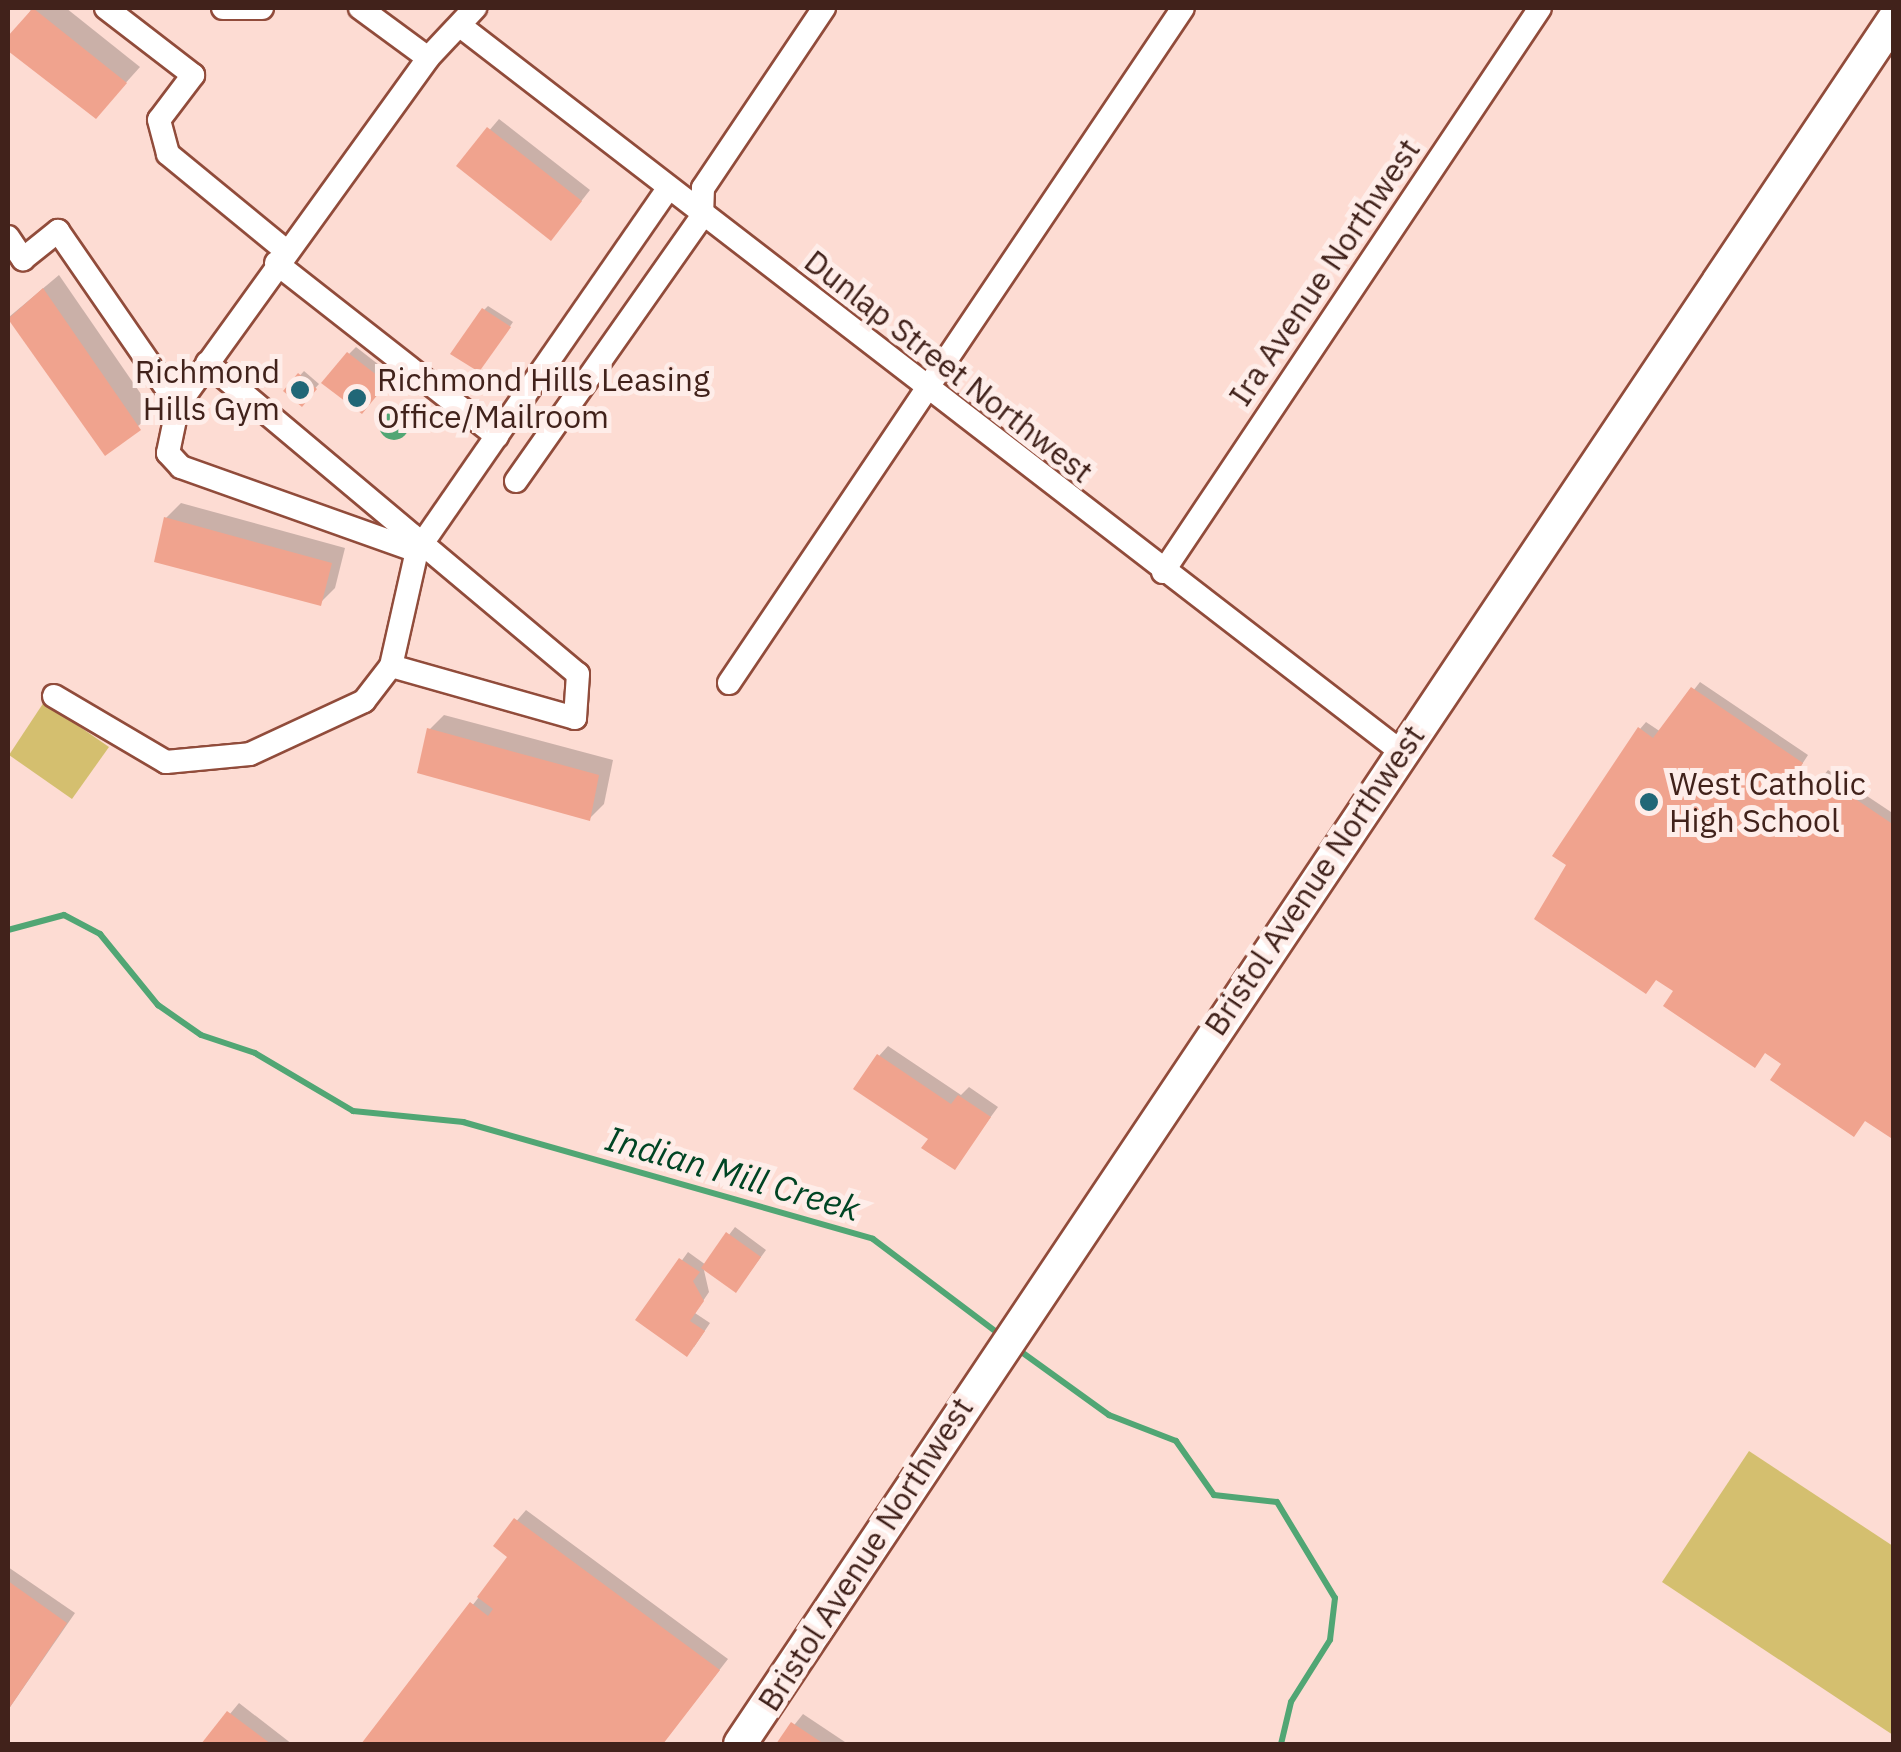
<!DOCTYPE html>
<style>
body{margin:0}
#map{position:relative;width:1901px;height:1752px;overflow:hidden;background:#fddcd3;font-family:"IBM Plex Sans",sans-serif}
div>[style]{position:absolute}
.green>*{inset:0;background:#d4bf6f}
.water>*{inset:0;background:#51a674}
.round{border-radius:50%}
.shadow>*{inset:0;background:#0003}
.stream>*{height:6px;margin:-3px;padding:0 3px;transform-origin:3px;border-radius:3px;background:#51a674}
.building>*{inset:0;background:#f0a38e}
.roads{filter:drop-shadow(2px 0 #914c3b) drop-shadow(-2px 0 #914c3b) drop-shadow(0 2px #914c3b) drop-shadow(0 -2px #914c3b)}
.street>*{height:22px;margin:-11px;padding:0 11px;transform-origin:11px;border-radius:11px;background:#fff}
.secondary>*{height:32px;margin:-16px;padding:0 16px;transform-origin:16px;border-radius:16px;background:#fff}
.dots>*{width:28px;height:28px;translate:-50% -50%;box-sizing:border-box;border:5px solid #feede9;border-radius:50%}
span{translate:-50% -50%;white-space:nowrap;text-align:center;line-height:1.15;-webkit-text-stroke:10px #feede9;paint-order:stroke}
.street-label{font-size:32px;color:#41221b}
.poi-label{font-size:32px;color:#41221b}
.right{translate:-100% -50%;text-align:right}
.left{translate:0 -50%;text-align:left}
.water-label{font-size:35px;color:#004524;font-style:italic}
.frame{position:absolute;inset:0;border:10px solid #41221b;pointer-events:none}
</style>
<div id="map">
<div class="green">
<div style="clip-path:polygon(44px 702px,109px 747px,72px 799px,9px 755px)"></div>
<div style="clip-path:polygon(1749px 1451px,1893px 1546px,1893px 1735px,1662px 1582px)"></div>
</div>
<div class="water">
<div class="round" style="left:379px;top:410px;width:30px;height:30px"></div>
</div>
<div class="shadow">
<div style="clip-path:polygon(32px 8px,66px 8px,140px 67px,96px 116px,8px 48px)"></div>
<div style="clip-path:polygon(499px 119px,590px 190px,560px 228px,460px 165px)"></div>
<div style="clip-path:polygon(59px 275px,154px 413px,106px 452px,9px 317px)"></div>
<div style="clip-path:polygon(488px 306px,513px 322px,483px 365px,484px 310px)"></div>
<div style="clip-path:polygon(356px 347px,392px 375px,369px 404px,349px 354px)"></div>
<div style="clip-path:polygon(304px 371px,319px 384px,302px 403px,286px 391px)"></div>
<div style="clip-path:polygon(181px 503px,345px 548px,335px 588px,320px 603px,166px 518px)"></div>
<div style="clip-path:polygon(1700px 682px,1808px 755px,1797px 772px,1816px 785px,1828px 770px,1894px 814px,1894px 1137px,1676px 990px,1640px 729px,1646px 722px,1661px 732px)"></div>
<div style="clip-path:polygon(444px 715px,613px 760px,604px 804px,589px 819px,429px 730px)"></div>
<div style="clip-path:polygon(888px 1046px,961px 1095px,969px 1087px,998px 1107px,954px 1167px,879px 1056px)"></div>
<div style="clip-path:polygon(735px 1227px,766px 1250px,742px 1283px,703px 1266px,709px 1292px,695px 1313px,710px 1323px,694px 1347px,639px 1320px,688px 1252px,706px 1265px)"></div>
<div style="clip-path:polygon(526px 1510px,728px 1659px,662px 1744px,364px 1744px,511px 1556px,496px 1545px)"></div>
<div style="clip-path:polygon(8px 1567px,75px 1613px,8px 1710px)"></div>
<div style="clip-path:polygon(239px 1703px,292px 1744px,205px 1744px)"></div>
<div style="clip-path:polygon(803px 1714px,848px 1744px,779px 1744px)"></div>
</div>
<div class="stream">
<div style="left:8px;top:930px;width:58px;rotate:-15deg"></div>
<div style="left:64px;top:915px;width:41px;rotate:27.8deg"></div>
<div style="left:100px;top:934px;width:92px;rotate:50.8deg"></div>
<div style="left:158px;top:1005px;width:52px;rotate:34.9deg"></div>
<div style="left:201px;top:1035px;width:57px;rotate:18.4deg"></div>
<div style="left:255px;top:1053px;width:114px;rotate:30.6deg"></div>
<div style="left:353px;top:1111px;width:111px;rotate:5.7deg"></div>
<div style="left:463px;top:1122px;width:426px;rotate:15.9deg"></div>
<div style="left:873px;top:1239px;width:163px;rotate:37deg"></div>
<div style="left:1016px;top:1348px;width:115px;rotate:35.8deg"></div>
<div style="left:1109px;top:1415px;width:72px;rotate:21.2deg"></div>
<div style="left:1176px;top:1441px;width:66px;rotate:54.9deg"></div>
<div style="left:1214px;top:1495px;width:63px;rotate:6.3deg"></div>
<div style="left:1277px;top:1502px;width:112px;rotate:58.9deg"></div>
<div style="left:1335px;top:1598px;width:42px;rotate:96.8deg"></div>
<div style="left:1330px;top:1640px;width:73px;rotate:122.2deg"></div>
<div style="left:1291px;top:1702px;width:43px;rotate:103.4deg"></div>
</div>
<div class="building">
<div style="clip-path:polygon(33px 8px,127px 83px,96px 119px,8px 51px,8px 36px)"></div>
<div style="clip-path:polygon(487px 127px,582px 201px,551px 241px,456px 166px)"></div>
<div style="clip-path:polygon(43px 288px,141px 430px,105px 456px,8px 319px)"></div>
<div style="clip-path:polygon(482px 308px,511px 327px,479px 372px,450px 354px)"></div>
<div style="clip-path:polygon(347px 352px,387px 383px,362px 414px,321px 383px)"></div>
<div style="clip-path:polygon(298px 373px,317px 389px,302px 407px,283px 391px)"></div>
<div style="clip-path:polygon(164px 517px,332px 563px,321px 606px,154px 562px)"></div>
<div style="clip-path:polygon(1691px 687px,1803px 763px,1792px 780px,1809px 791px,1820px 775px,1894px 825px,1894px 1140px,1865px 1121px,1854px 1137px,1770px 1080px,1781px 1064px,1765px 1053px,1755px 1068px,1663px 1006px,1673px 991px,1656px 980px,1646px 994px,1534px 919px,1566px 865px,1552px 856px,1638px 727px,1653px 738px)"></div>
<div style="clip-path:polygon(427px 728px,599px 775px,590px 821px,417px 773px)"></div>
<div style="clip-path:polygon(877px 1054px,951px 1104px,958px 1095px,991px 1117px,955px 1170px,921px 1148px,928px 1139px,853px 1089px)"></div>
<div style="clip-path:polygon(726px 1232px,761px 1257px,736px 1293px,701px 1268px)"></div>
<div style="clip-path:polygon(679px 1258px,700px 1272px,693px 1281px,704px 1301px,690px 1321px,705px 1331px,687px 1357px,635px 1320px)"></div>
<div style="clip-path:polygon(514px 1518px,720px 1670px,663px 1744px,361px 1744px,470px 1602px,488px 1616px,493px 1609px,477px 1597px,507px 1557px,493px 1546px)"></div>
<div style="clip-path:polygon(8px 1581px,67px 1623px,8px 1710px)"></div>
<div style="clip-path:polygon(227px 1711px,271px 1744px,201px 1744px)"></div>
<div style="clip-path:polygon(791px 1722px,824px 1744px,776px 1744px)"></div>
</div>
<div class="roads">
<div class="street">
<div style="left:106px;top:8px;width:110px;rotate:37.6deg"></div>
<div style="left:193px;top:75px;width:56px;rotate:127.1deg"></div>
<div style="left:159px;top:120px;width:35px;rotate:75deg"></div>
<div style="left:168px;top:154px;width:151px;rotate:39.4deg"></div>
<div style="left:223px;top:8px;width:39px"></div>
<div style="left:360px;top:8px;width:84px;rotate:36.3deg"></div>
<div style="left:463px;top:28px;width:1184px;rotate:37.65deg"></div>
<div style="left:8px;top:237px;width:27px;rotate:56deg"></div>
<div style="left:23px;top:259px;width:45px;rotate:-38.7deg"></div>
<div style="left:58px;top:231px;width:211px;rotate:55.4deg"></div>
<div style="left:178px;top:405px;width:49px;rotate:101.8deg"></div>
<div style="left:168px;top:453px;width:19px;rotate:47deg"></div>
<div style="left:181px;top:467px;width:251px;rotate:19.6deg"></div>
<div style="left:276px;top:263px;width:281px;rotate:38.1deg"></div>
<div style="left:207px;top:363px;width:484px;rotate:40deg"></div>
<div style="left:578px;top:674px;width:44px;rotate:93.9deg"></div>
<div style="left:575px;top:718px;width:191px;rotate:-164.2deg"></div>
<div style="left:178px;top:405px;width:428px;rotate:-54.2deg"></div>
<div style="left:428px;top:58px;width:69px;rotate:-46.8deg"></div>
<div style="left:516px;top:481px;width:324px;rotate:-54.9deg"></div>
<div style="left:702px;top:216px;width:28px;rotate:-88deg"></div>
<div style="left:703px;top:188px;width:217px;rotate:-56.1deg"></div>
<div style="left:1163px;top:572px;width:678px;rotate:-56.24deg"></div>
<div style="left:729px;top:683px;width:813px;rotate:-56.08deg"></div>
<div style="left:54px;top:696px;width:130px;rotate:30.5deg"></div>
<div style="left:166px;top:762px;width:84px;rotate:-5.4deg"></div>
<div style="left:250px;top:754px;width:126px;rotate:-24.9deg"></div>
<div style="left:364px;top:701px;width:44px;rotate:-52.4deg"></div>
<div style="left:391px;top:666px;width:118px;rotate:-77.3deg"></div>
<div style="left:417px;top:551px;width:441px;rotate:-55.3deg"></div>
</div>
<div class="secondary">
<div style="left:740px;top:1744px;width:2075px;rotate:-56.22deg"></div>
</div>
</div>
<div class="dots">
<div style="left:300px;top:390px;background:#216777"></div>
<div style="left:357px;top:398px;background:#216777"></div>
<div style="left:1649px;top:802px;background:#216777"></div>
</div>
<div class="street-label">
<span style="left:1324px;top:272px;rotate:-56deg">Ira Avenue Northwest</span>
<span style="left:949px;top:366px;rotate:38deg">Dunlap Street Northwest</span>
<span style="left:1314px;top:880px;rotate:-56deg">Bristol Avenue Northwest</span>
<span style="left:865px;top:1554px;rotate:-57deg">Bristol Avenue Northwest</span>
</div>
<div class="poi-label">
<span class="right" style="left:280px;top:390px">Richmond<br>Hills Gym</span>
<span class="left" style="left:377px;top:398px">Richmond Hills Leasing<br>Office/Mailroom</span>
<span class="left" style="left:1669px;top:802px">West Catholic<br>High School</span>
</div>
<div class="water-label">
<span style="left:733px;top:1173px;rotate:16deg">Indian Mill Creek</span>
</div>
<div class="frame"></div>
</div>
